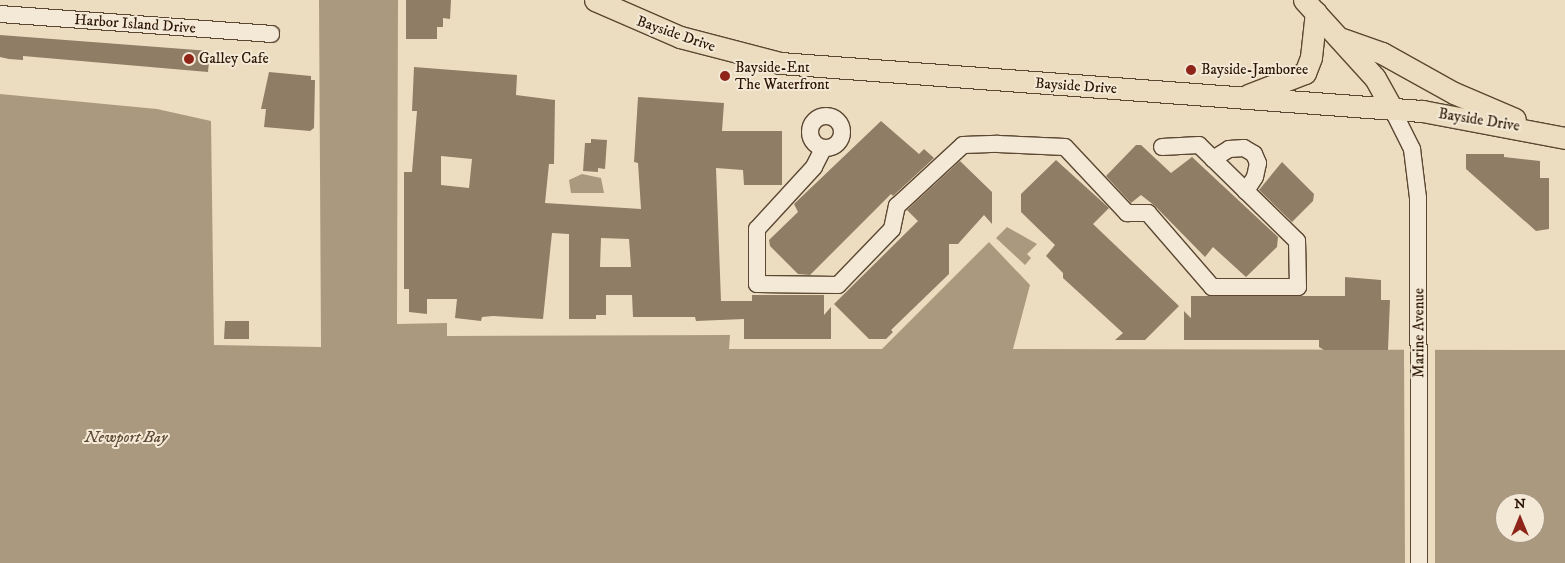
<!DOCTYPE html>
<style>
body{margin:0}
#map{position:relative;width:1565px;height:563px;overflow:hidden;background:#ecddc0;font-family:"IM FELL DW Pica",serif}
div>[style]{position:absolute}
.water>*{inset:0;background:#aa997f}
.pier>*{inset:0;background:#ecddc0}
.building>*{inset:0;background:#8f7d65}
.roads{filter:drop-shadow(1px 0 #5b4732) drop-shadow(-1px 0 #5b4732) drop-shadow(0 1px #5b4732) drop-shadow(0 -1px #5b4732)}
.minor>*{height:16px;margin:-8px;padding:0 8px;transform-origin:8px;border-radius:8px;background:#f3e9d6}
.minor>.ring{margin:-8px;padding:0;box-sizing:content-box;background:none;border:16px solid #f3e9d6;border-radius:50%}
.major>*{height:21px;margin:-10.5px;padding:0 10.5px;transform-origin:10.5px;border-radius:10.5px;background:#ecddc0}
.dots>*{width:14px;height:14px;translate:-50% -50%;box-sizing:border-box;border:2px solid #f3e9d6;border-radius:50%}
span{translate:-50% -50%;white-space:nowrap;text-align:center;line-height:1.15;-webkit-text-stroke:4px #f3e9d6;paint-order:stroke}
.street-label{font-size:15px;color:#2b1502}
.poi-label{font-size:15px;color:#2b1502}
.left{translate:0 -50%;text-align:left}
.water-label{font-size:16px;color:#5e4a34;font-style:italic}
.north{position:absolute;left:1495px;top:493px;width:50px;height:50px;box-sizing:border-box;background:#f3e9d6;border:1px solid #a39481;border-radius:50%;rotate:0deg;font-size:14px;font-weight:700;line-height:20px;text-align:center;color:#2b1502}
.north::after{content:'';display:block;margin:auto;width:18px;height:22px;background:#8f2418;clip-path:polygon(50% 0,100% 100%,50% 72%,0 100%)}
</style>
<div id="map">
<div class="water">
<div style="clip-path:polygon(evenodd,319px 0,398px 0,397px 324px,447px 323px,447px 336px,730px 335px,729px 349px,882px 349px,989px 242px,1030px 285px,1013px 349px,1565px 350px,1565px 563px,0 563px,0 94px,157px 109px,211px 121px,214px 345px,321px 347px,319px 0,1505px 503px,1535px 503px,1535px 533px,1505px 533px,1505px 503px)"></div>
<div style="clip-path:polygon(582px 174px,601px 178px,604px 193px,571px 193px,569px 180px)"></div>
<div style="clip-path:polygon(1007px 227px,1037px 244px,1027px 254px,1031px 258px,1025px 265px,996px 238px)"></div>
</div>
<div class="pier">
<div style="clip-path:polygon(1404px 348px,1435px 348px,1435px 563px,1405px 563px)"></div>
</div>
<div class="building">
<div style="clip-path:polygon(406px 0,451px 0,450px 19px,443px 18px,443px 27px,437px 27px,437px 39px,406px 39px)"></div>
<div style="clip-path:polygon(0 35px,210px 51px,208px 72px,23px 56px,23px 60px,9px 59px,0 57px)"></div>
<div style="clip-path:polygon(evenodd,414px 67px,517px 75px,516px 95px,555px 100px,554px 164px,549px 164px,545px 203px,641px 209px,638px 163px,634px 162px,638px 97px,724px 103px,722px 131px,782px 131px,782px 185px,744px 185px,743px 170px,716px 168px,721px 301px,752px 301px,752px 295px,824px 295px,824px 315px,831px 307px,831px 339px,744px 339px,744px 319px,696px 321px,695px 317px,633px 317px,632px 295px,606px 295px,606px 315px,596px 315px,596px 319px,569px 319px,569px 234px,552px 233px,543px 319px,493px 316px,482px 317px,481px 321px,455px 318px,457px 299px,427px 299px,427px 314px,409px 312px,409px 289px,404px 289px,404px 172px,412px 172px,417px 111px,412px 111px,414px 67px,441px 156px,472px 159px,469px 188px,441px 185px,441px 156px,414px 67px,601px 238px,629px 239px,631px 267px,600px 267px,601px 238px)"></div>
<div style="clip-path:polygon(269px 72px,311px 76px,311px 80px,315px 80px,314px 128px,310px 131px,264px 127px,266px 109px,261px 109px)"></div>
<div style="clip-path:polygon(881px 121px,919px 154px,924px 149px,934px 158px,893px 196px,891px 194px,810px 275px,798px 274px,770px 246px,769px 240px,798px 212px,794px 204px)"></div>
<div style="clip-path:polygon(591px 139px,607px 140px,605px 169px,598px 168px,598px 172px,583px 171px,585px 143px,591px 143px)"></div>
<div style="clip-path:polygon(1136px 145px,1141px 145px,1171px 173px,1192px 157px,1278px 237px,1277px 247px,1246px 277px,1213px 247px,1205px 257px,1155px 206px,1141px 195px,1131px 203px,1106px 176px)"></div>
<div style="clip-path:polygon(1466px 154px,1504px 154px,1504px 157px,1540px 161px,1540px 178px,1549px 178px,1549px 229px,1536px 231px,1466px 169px)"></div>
<div style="clip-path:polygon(1056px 160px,1109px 208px,1093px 224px,1179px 306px,1145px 340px,1115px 340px,1123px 333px,1063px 278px,1063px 273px,1046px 256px,1055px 245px,1021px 212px,1021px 194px)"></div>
<div style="clip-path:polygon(960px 161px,992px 192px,992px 224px,984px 215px,958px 244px,949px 244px,949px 274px,891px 330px,893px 332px,886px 339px,869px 339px,834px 304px,918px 221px,907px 210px)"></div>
<div style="clip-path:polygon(1282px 162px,1314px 194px,1313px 201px,1292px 222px,1259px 190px)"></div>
<div style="clip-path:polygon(1345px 277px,1381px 280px,1381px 300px,1390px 300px,1388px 350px,1324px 350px,1319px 347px,1319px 340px,1184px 340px,1184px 311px,1191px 318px,1191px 296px,1345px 296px)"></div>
<div style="clip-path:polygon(225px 321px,249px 321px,249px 339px,224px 339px)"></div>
</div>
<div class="roads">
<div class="minor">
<div style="left:0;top:14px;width:272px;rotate:4.2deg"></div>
<div style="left:1392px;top:109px;width:45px;rotate:63.4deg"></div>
<div style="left:1412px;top:149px;width:49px;rotate:83deg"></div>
<div style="left:1418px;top:198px;width:365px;rotate:89.8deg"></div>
<div class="ring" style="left:810px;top:116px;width:16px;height:16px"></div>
<div style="left:823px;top:149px;width:20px;rotate:117deg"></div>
<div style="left:814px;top:167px;width:84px;rotate:132.6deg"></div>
<div style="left:757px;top:229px;width:55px;rotate:90deg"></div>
<div style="left:757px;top:284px;width:81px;rotate:0.7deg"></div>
<div style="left:838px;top:285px;width:78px;rotate:-46deg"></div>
<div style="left:892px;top:229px;width:24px;rotate:-78deg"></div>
<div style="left:897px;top:206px;width:90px;rotate:-42.7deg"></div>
<div style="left:963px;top:145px;width:35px;rotate:-2deg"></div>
<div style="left:998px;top:144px;width:67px;rotate:2.6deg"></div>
<div style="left:1065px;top:147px;width:91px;rotate:46.8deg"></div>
<div style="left:1127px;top:213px;width:21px"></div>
<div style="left:1148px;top:213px;width:98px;rotate:49.1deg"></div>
<div style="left:1212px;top:287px;width:86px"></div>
<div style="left:1298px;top:287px;width:46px;rotate:-91.2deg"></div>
<div style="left:1297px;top:241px;width:137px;rotate:-135.6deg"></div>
<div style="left:1199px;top:145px;width:37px;rotate:177deg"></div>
<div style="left:1213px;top:159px;width:19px;rotate:-32deg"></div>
<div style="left:1229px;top:149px;width:15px;rotate:-4deg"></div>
<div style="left:1244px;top:148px;width:12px;rotate:31deg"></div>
<div style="left:1254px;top:154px;width:10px;rotate:66deg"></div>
<div style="left:1258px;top:163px;width:14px;rotate:102deg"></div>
<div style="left:1255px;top:177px;width:17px;rotate:123deg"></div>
</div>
<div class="major">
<div style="left:595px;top:0;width:93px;rotate:23.5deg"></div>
<div style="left:680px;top:37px;width:103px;rotate:14.6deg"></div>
<div style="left:780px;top:63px;width:644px;rotate:4.28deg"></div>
<div style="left:1422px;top:111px;width:146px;rotate:10.7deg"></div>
<div style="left:1304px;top:0;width:105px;rotate:47.7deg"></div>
<div style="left:1375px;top:78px;width:35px;rotate:61deg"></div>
<div style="left:1342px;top:39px;width:42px;rotate:19.3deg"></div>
<div style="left:1382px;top:53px;width:82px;rotate:29.1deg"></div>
<div style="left:1454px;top:93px;width:66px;rotate:23.1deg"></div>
<div style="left:1248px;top:95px;width:61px;rotate:-21.1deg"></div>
<div style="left:1305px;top:73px;width:17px;rotate:-69deg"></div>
<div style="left:1311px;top:57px;width:45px;rotate:-83.7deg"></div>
</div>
</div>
<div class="dots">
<div style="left:189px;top:59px;background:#8f2418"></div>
<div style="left:1191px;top:70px;background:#8f2418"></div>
<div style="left:725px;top:76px;background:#8f2418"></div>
</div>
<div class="street-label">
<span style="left:135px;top:24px;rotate:4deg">Harbor Island Drive</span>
<span style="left:676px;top:34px;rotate:19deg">Bayside Drive</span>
<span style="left:1076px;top:86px;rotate:4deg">Bayside Drive</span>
<span style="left:1479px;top:120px;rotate:9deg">Bayside Drive</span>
<span style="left:1419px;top:333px;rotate:-90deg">Marine Avenue</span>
</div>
<div class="poi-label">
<span class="left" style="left:199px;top:59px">Galley Cafe</span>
<span class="left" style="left:735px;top:76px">Bayside-Ent<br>The Waterfront</span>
<span class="left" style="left:1201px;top:70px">Bayside-Jamboree</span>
</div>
<div class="water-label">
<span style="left:126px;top:437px">Newport Bay</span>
</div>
<div class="north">N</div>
</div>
